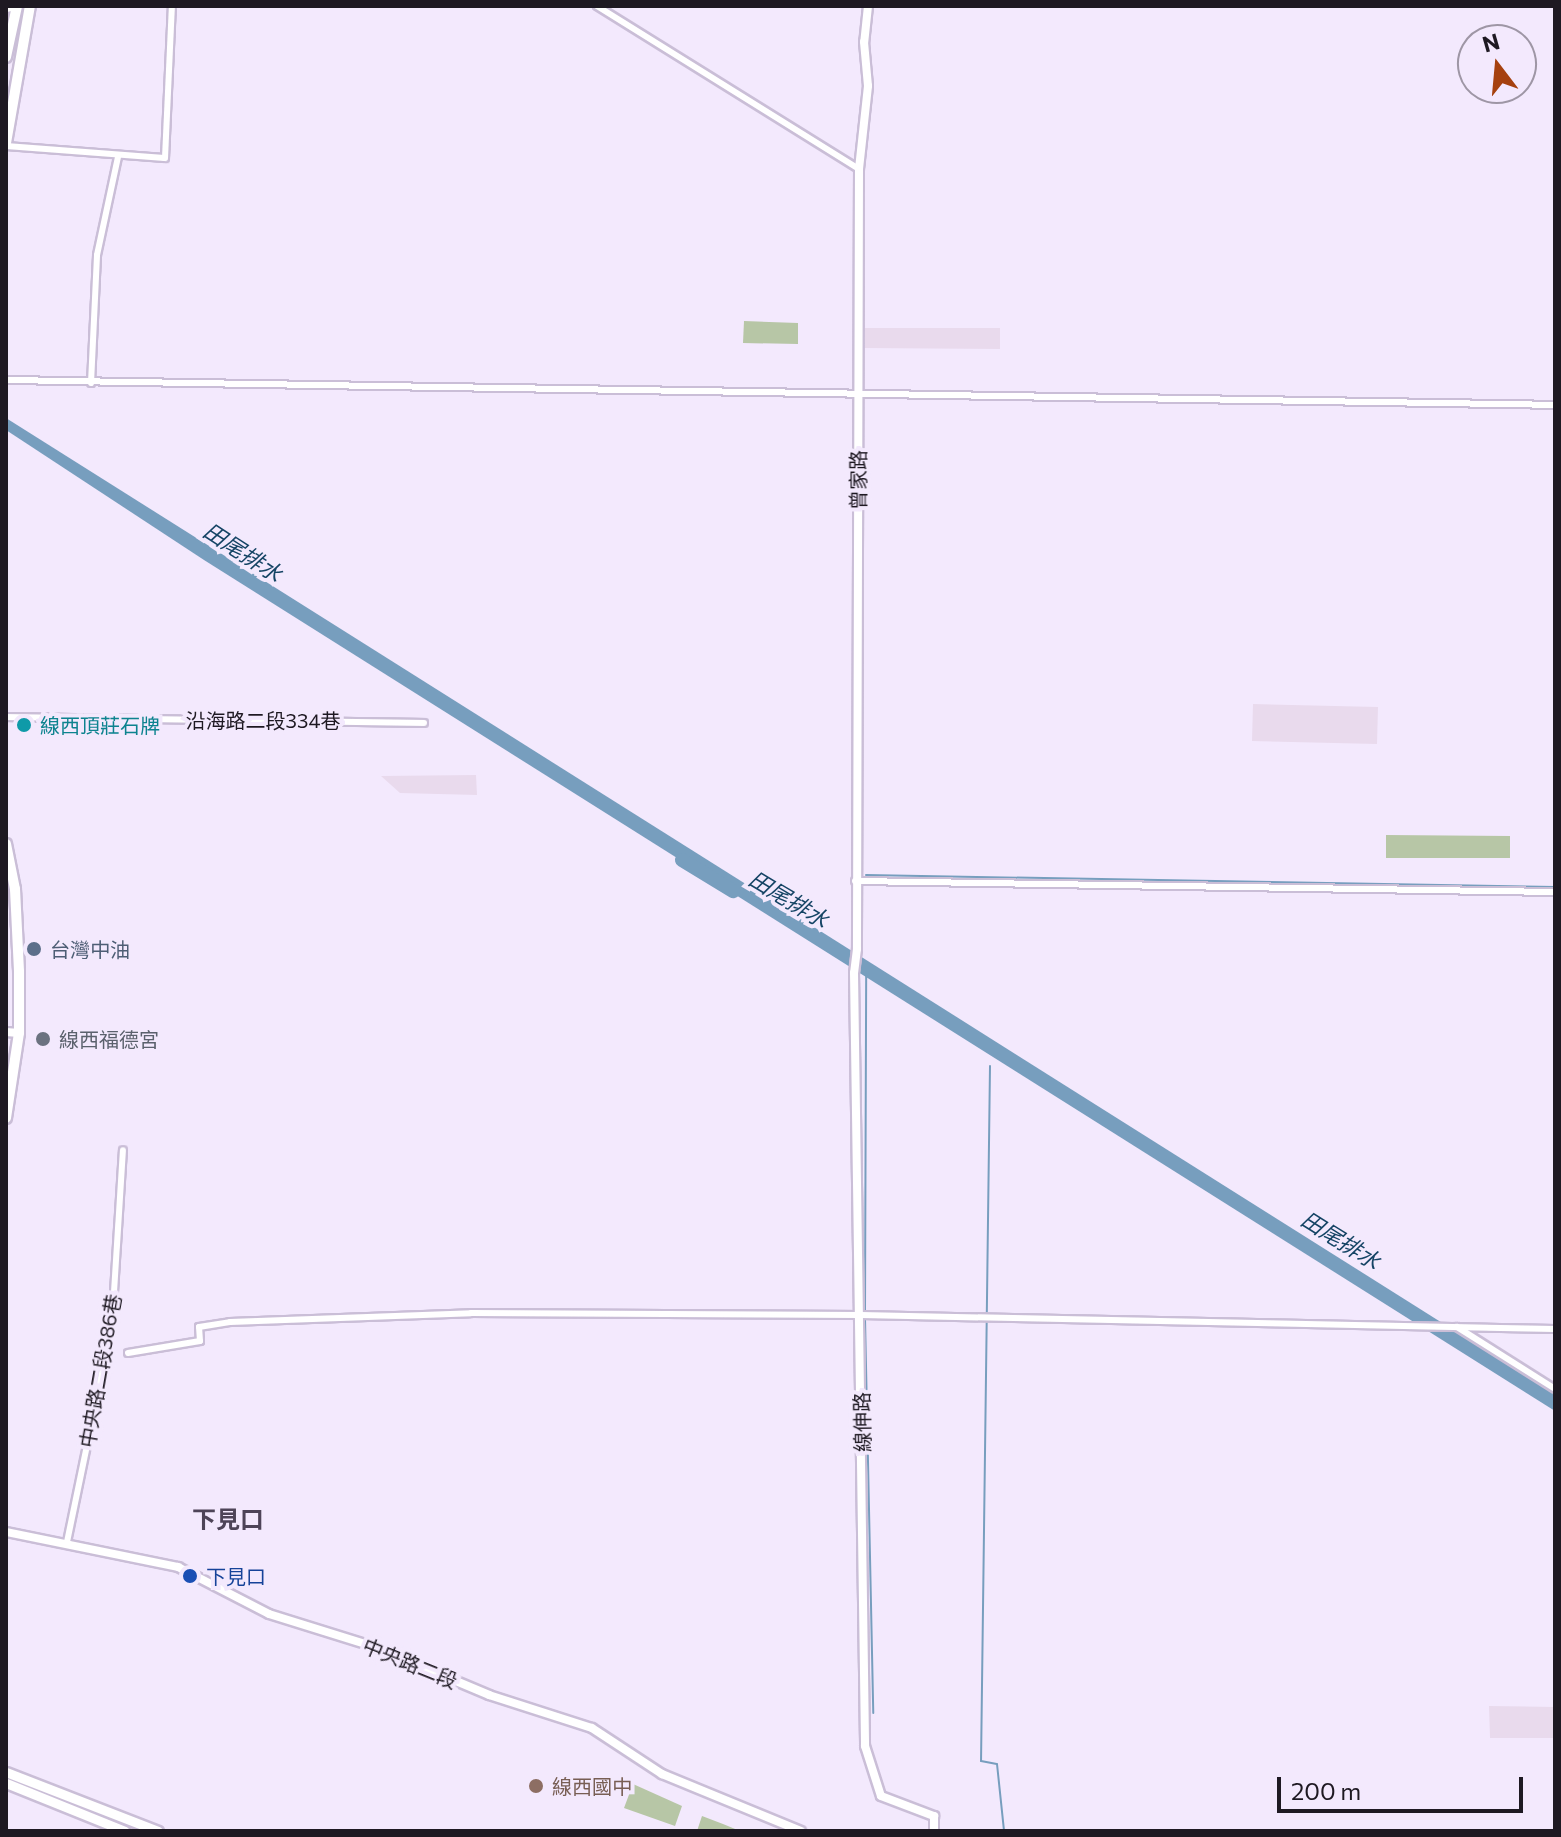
<!DOCTYPE html>
<meta charset="utf-8">
<style>
body{margin:0}
#map{position:relative;width:1561px;height:1837px;overflow:hidden;background:#f3e9fd;font-family:Commissioner,"Noto Sans TC",sans-serif}
div>[style]{position:absolute}
.industrial>*{inset:0;background:#e9daed}
.green>*{inset:0;background:#b7c6a6}
.water>*{inset:0;background:#779ebe}
.stream>*{height:2px;margin:-1px;padding:0 1px;transform-origin:1px;border-radius:1px;background:#779ebe}
.river>*{height:14px;margin:-7px;padding:0 7px;transform-origin:7px;border-radius:7px;background:#779ebe}
.roads{filter:drop-shadow(2px 0 #cabed7) drop-shadow(-2px 0 #cabed7) drop-shadow(0 2px #cabed7) drop-shadow(0 -2px #cabed7)}
.minor>*{height:6px;margin:-3px;padding:0 3px;transform-origin:3px;border-radius:3px;background:#fff}
.tertiary>*{height:8px;margin:-4px;padding:0 4px;transform-origin:4px;border-radius:4px;background:#fff}
.secondary>*{height:9px;margin:-4.5px;padding:0 4.5px;transform-origin:4.5px;border-radius:4.5px;background:#fff}
.primary>*{height:10px;margin:-5px;padding:0 5px;transform-origin:5px;border-radius:5px;background:#fff}
.dots>*{width:22px;height:22px;translate:-50% -50%;box-sizing:border-box;border:4px solid #f3e9fd;border-radius:50%}
span{translate:-50% -50%;white-space:nowrap;text-align:center;line-height:1.15;-webkit-text-stroke:8px #f3e9fd;paint-order:stroke}
.street-label{font-size:20px;color:#1e1922}
.culture-label{font-size:20px;color:#0d838f}
.left{translate:0 -50%;text-align:left}
.service-label{font-size:20px;color:#4e5e75}
.worship-label{font-size:20px;color:#5b616d}
.transit-label{font-size:20px;color:#164399}
.education-label{font-size:20px;color:#785e54}
.water-label{font-size:22px;color:#154465;font-style:italic}
.quarter-label{font-size:24px;color:#4e4458;font-weight:700}
.frame{position:absolute;inset:0;border:8px solid #1e1922;pointer-events:none}
.north{position:absolute;left:1457px;top:24px;width:80px;height:80px;box-sizing:border-box;background:#f3e9fd;border:2px solid #9e96a5;border-radius:50%;rotate:344deg;font-size:22px;font-weight:700;line-height:32px;text-align:center;color:#1e1922}
.north::after{content:'';display:block;margin:auto;width:28px;height:36px;background:#a6410f;clip-path:polygon(50% 0,100% 100%,50% 72%,0 100%)}
.scale{position:absolute;left:1277px;top:1777px;width:246px;height:36px;box-sizing:border-box;border:4px solid #1e1922;border-top:0;padding-left:10px;font-size:24px;line-height:28px;white-space:nowrap;color:#1e1922;-webkit-text-stroke:6px #f3e9fd;paint-order:stroke}
</style>
<div id="map">
<div class="industrial">
<div style="clip-path:polygon(864px 328px,1000px 328px,1000px 349px,863px 348px)"></div>
<div style="clip-path:polygon(1253px 704px,1378px 707px,1377px 744px,1252px 741px)"></div>
<div style="clip-path:polygon(476px 775px,477px 795px,400px 793px,381px 776px)"></div>
<div style="clip-path:polygon(1489px 1706px,1555px 1707px,1555px 1738px,1490px 1738px)"></div>
</div>
<div class="green">
<div style="clip-path:polygon(744px 321px,798px 323px,798px 344px,743px 343px)"></div>
<div style="clip-path:polygon(1386px 835px,1510px 836px,1510px 858px,1386px 858px)"></div>
<div style="clip-path:polygon(633px 1784px,682px 1806px,675px 1826px,624px 1808px)"></div>
<div style="clip-path:polygon(702px 1816px,723px 1824px,740px 1831px,697px 1831px)"></div>
</div>
<div class="water">
<div style="clip-path:polygon(6px 418px,1555px 1394px,1555px 1411px,204px 560px,6px 430px)"></div>
</div>
<div class="stream">
<div style="left:866px;top:875px;width:689px;rotate:1deg"></div>
<div style="left:990px;top:1066px;width:695px;rotate:90.74deg"></div>
<div style="left:981px;top:1761px;width:16px;rotate:11deg"></div>
<div style="left:997px;top:1764px;width:67px;rotate:84deg"></div>
<div style="left:865px;top:1312px;width:338px;rotate:-89.8deg"></div>
<div style="left:865px;top:1318px;width:395px;rotate:88.8deg"></div>
</div>
<div class="river">
<div style="left:682px;top:860px;width:60px;rotate:31.3deg"></div>
</div>
<div class="roads">
<div class="minor">
<div style="left:597px;top:6px;width:309px;rotate:31.9deg"></div>
<div style="left:6px;top:146px;width:159px;rotate:4.3deg"></div>
<div style="left:165px;top:158px;width:152px;rotate:-87.4deg"></div>
<div style="left:6px;top:380px;width:1549px;rotate:0.92deg"></div>
<div style="left:91px;top:383px;width:128px;rotate:-87.3deg"></div>
<div style="left:97px;top:255px;width:100px;rotate:-77.9deg"></div>
<div style="left:6px;top:717px;width:418px;rotate:0.8deg"></div>
<div style="left:855px;top:881px;width:700px;rotate:0.9deg"></div>
<div style="left:1457px;top:1327px;width:116px;rotate:32.3deg"></div>
<div style="left:128px;top:1353px;width:73px;rotate:-9.5deg"></div>
<div style="left:200px;top:1341px;width:14px;rotate:-94deg"></div>
<div style="left:199px;top:1327px;width:31px;rotate:-9deg"></div>
<div style="left:230px;top:1322px;width:241px;rotate:-2.1deg"></div>
<div style="left:471px;top:1313px;width:390px;rotate:0.3deg"></div>
<div style="left:861px;top:1315px;width:694px;rotate:1.16deg"></div>
<div style="left:67px;top:1542px;width:223px;rotate:-78.3deg"></div>
<div style="left:112px;top:1324px;width:174px;rotate:-86.4deg"></div>
</div>
<div class="tertiary">
<div style="left:868px;top:6px;width:36px;rotate:96deg"></div>
<div style="left:864px;top:42px;width:44px;rotate:84.8deg"></div>
<div style="left:868px;top:86px;width:83px;rotate:96.2deg"></div>
<div style="left:859px;top:169px;width:780px;rotate:90.15deg"></div>
<div style="left:857px;top:949px;width:24px;rotate:97deg"></div>
<div style="left:854px;top:973px;width:773px;rotate:89.18deg"></div>
<div style="left:865px;top:1746px;width:52px;rotate:72.3deg"></div>
<div style="left:881px;top:1796px;width:57px;rotate:20.7deg"></div>
<div style="left:934px;top:1816px;width:15px;rotate:90deg"></div>
<div style="left:6px;top:8px;width:10px;rotate:-11deg"></div>
<div style="left:6px;top:1032px;width:13px;rotate:4deg"></div>
<div style="left:6px;top:1532px;width:176px;rotate:11.5deg"></div>
<div style="left:178px;top:1567px;width:102px;rotate:27.3deg"></div>
<div style="left:269px;top:1614px;width:111px;rotate:17.3deg"></div>
<div style="left:375px;top:1647px;width:124px;rotate:22.8deg"></div>
<div style="left:489px;top:1695px;width:108px;rotate:17.8deg"></div>
<div style="left:592px;top:1728px;width:84px;rotate:33.3deg"></div>
<div style="left:662px;top:1774px;width:150px;rotate:22.3deg"></div>
</div>
<div class="secondary">
<div style="left:6px;top:1772px;width:163px;rotate:21.2deg"></div>
<div style="left:6px;top:1783px;width:128px;rotate:22deg"></div>
</div>
<div class="primary">
<div style="left:6px;top:57px;width:52px;rotate:-77.8deg"></div>
<div style="left:6px;top:143px;width:139px;rotate:-80.1deg"></div>
<div style="left:6px;top:844px;width:46px;rotate:78.7deg"></div>
<div style="left:15px;top:889px;width:83px;rotate:87.2deg"></div>
<div style="left:19px;top:972px;width:61px;rotate:90deg"></div>
<div style="left:19px;top:1033px;width:86px;rotate:98.7deg"></div>
</div>
</div>
<div class="dots">
<div style="left:24px;top:725px;background:#0f9aa8"></div>
<div style="left:34px;top:949px;background:#5c6f8a"></div>
<div style="left:43px;top:1039px;background:#6b7280"></div>
<div style="left:190px;top:1576px;background:#1a4fb4"></div>
<div style="left:536px;top:1786px;background:#8d6e63"></div>
</div>
<div class="street-label">
<span style="left:858px;top:480px;rotate:-90deg">曾家路</span>
<span style="left:263px;top:720px">沿海路二段334巷</span>
<span style="left:100px;top:1371px;rotate:-80deg">中央路二段386巷</span>
<span style="left:862px;top:1422px;rotate:-91deg">線伸路</span>
<span style="left:410px;top:1663px;rotate:22deg">中央路二段</span>
</div>
<div class="culture-label">
<span class="left" style="left:40px;top:725px">線西頂莊石牌</span>
</div>
<div class="service-label">
<span class="left" style="left:50px;top:949px">台灣中油</span>
</div>
<div class="worship-label">
<span class="left" style="left:59px;top:1039px">線西福德宮</span>
</div>
<div class="transit-label">
<span class="left" style="left:206px;top:1576px">下見口</span>
</div>
<div class="education-label">
<span class="left" style="left:552px;top:1786px">線西國中</span>
</div>
<div class="water-label">
<span style="left:243px;top:552px;rotate:33deg">田尾排水</span>
<span style="left:789px;top:899px;rotate:31deg">田尾排水</span>
<span style="left:1341px;top:1240px;rotate:32deg">田尾排水</span>
</div>
<div class="quarter-label">
<span style="left:228px;top:1519px">下見口</span>
</div>
<div class="frame"></div>
<div class="north">N</div>
<div class="scale">200 m</div>
</div>
